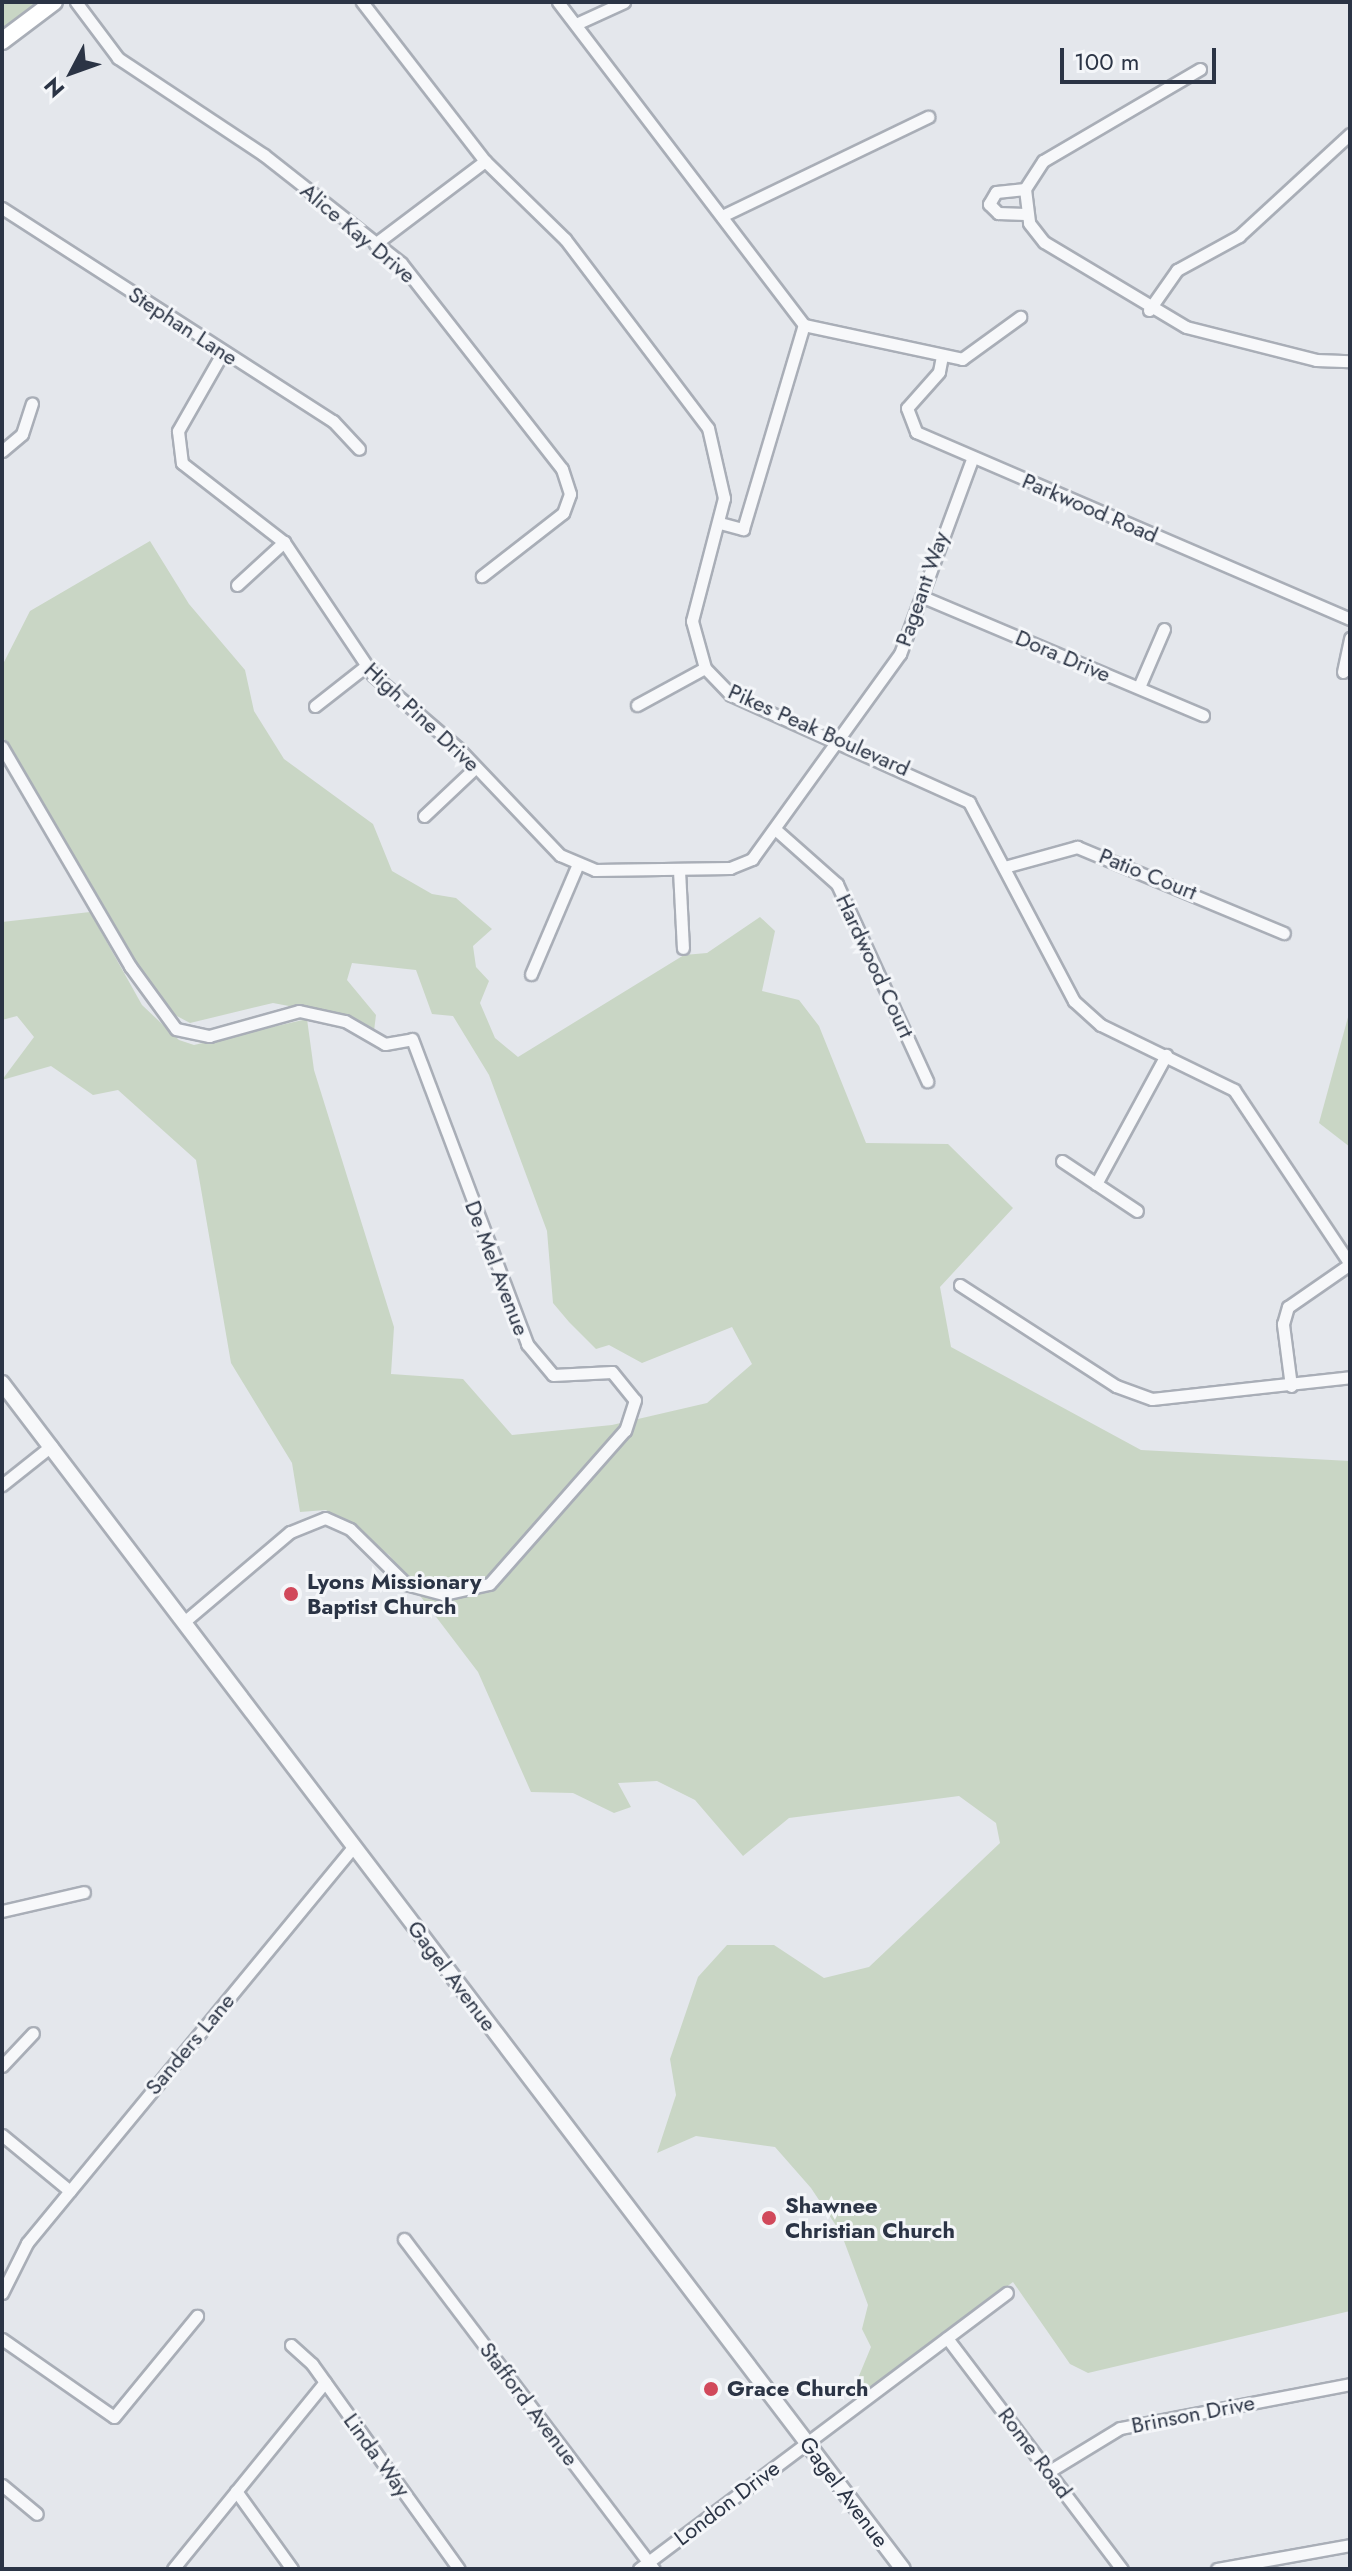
<!DOCTYPE html>
<style>
body{margin:0}
#map{position:relative;width:1352px;height:2571px;overflow:hidden;background:#e4e7ec;font-family:Jost,sans-serif}
div>[style]{position:absolute}
.green>*{inset:0;background:#c9d6c5}
.roads{filter:drop-shadow(2px 0 #a9aeb7) drop-shadow(-2px 0 #a9aeb7) drop-shadow(0 2px #a9aeb7) drop-shadow(0 -2px #a9aeb7)}
.minor>*{height:11px;margin:-5.5px;padding:0 5.5px;transform-origin:5.5px;border-radius:5.5px;background:#f7f8fa}
.tertiary>*{height:14px;margin:-7px;padding:0 7px;transform-origin:7px;border-radius:7px;background:#f7f8fa}
.secondary>*{height:16px;margin:-8px;padding:0 8px;transform-origin:8px;border-radius:8px;background:#fff}
.dots>*{width:22px;height:22px;translate:-50% -50%;box-sizing:border-box;border:4px solid #f4f6f9;border-radius:50%}
span{translate:-50% -50%;white-space:nowrap;text-align:center;line-height:1.15;-webkit-text-stroke:6px #f4f6f9;paint-order:stroke}
.street-label{font-size:22px;color:#2b3445}
.poi-label{font-size:22px;color:#2b3445;font-weight:700}
.left{translate:0 -50%;text-align:left}
.frame{position:absolute;inset:0;border:4px solid #2b3445;pointer-events:none}
.north{position:absolute;left:32px;top:32px;width:80px;height:80px;-webkit-text-stroke:6px #f4f6f9;paint-order:stroke;rotate:229deg;font-size:22px;font-weight:700;line-height:32px;text-align:center;color:#2b3445}
.north::after{content:'';display:block;margin:auto;width:28px;height:36px;background:#2b3445;clip-path:polygon(50% 0,100% 100%,50% 72%,0 100%)}
.scale{position:absolute;left:1060px;top:48px;width:156px;height:36px;box-sizing:border-box;border:4px solid #2b3445;border-top:0;padding-left:10px;font-size:24px;line-height:28px;white-space:nowrap;color:#2b3445;-webkit-text-stroke:6px #f4f6f9;paint-order:stroke}
</style>
<div id="map">
<div class="green">
<div style="clip-path:polygon(2px 2px,42px 2px,2px 39px)"></div>
<div style="clip-path:polygon(150px 541px,189px 604px,245px 670px,254px 711px,284px 759px,373px 824px,392px 871px,432px 894px,456px 898px,492px 929px,473px 946px,476px 967px,489px 981px,480px 1003px,495px 1038px,518px 1057px,684px 955px,707px 953px,760px 917px,775px 931px,762px 991px,799px 1000px,819px 1026px,866px 1143px,948px 1144px,1013px 1208px,940px 1287px,951px 1347px,1141px 1450px,1350px 1461px,1350px 2311px,1088px 2373px,1070px 2364px,1013px 2282px,856px 2400px,851px 2395px,871px 2347px,862px 2329px,868px 2305px,841px 2233px,811px 2188px,775px 2147px,696px 2136px,657px 2153px,676px 2095px,670px 2059px,698px 1977px,727px 1945px,774px 1945px,824px 1978px,869px 1967px,1000px 1843px,996px 1823px,959px 1796px,789px 1818px,743px 1856px,695px 1800px,657px 1781px,618px 1783px,631px 1807px,614px 1813px,573px 1793px,531px 1792px,478px 1672px,389px 1555px,326px 1510px,300px 1512px,292px 1463px,231px 1363px,196px 1160px,118px 1090px,93px 1095px,51px 1066px,2px 1080px,34px 1037px,17px 1016px,2px 1020px,2px 922px,90px 912px,142px 1005px,179px 1040px,194px 1045px,307px 1019px,314px 1070px,394px 1327px,391px 1374px,463px 1379px,512px 1435px,612px 1425px,707px 1403px,752px 1364px,732px 1327px,642px 1363px,609px 1345px,596px 1349px,569px 1322px,553px 1303px,547px 1231px,489px 1075px,453px 1016px,432px 1014px,416px 970px,352px 963px,347px 980px,376px 1015px,374px 1031px,342px 1016px,273px 1003px,190px 1023px,160px 1007px,2px 735px,2px 666px,30px 611px)"></div>
<div style="clip-path:polygon(1350px 1010px,1350px 1147px,1319px 1123px)"></div>
</div>
<div class="roads">
<div class="minor">
<div style="left:76px;top:2px;width:70px;rotate:53.1deg"></div>
<div style="left:118px;top:58px;width:175px;rotate:33.6deg"></div>
<div style="left:264px;top:155px;width:174px;rotate:38.2deg"></div>
<div style="left:401px;top:263px;width:261px;rotate:52deg"></div>
<div style="left:562px;top:469px;width:26px;rotate:72deg"></div>
<div style="left:570px;top:494px;width:20px;rotate:110deg"></div>
<div style="left:563px;top:513px;width:103px;rotate:142.1deg"></div>
<div style="left:362px;top:2px;width:201px;rotate:52.3deg"></div>
<div style="left:485px;top:161px;width:112px;rotate:44.3deg"></div>
<div style="left:565px;top:239px;width:237px;rotate:52.9deg"></div>
<div style="left:708px;top:428px;width:72px;rotate:77.1deg"></div>
<div style="left:724px;top:498px;width:127px;rotate:104.6deg"></div>
<div style="left:692px;top:621px;width:49px;rotate:74.5deg"></div>
<div style="left:705px;top:668px;width:37px;rotate:46deg"></div>
<div style="left:731px;top:695px;width:261px;rotate:24.2deg"></div>
<div style="left:969px;top:802px;width:225px;rotate:62.2deg"></div>
<div style="left:1074px;top:1001px;width:36px;rotate:42deg"></div>
<div style="left:1101px;top:1025px;width:148px;rotate:26deg"></div>
<div style="left:1234px;top:1090px;width:209px;rotate:56.3deg"></div>
<div style="left:558px;top:2px;width:406px;rotate:52.7deg"></div>
<div style="left:804px;top:325px;width:162px;rotate:12.1deg"></div>
<div style="left:962px;top:359px;width:72px;rotate:-35.9deg"></div>
<div style="left:576px;top:24px;width:53px;rotate:-24.6deg"></div>
<div style="left:1200px;top:69px;width:182px;rotate:149.6deg"></div>
<div style="left:1043px;top:161px;width:33px;rotate:123deg"></div>
<div style="left:1025px;top:189px;width:34px;rotate:83deg"></div>
<div style="left:1029px;top:223px;width:24px;rotate:52deg"></div>
<div style="left:1044px;top:242px;width:165px;rotate:30.9deg"></div>
<div style="left:1186px;top:327px;width:134px;rotate:14.2deg"></div>
<div style="left:1316px;top:360px;width:34px;rotate:2deg"></div>
<div style="left:1025px;top:189px;width:29px;rotate:174deg"></div>
<div style="left:996px;top:192px;width:14px;rotate:120deg"></div>
<div style="left:989px;top:204px;width:13px;rotate:45deg"></div>
<div style="left:998px;top:213px;width:27px;rotate:2deg"></div>
<div style="left:2px;top:208px;width:394px;rotate:32.8deg"></div>
<div style="left:333px;top:421px;width:38px;rotate:47deg"></div>
<div style="left:722px;top:216px;width:229px;rotate:-25.7deg"></div>
<div style="left:375px;top:244px;width:138px;rotate:-37deg"></div>
<div style="left:1149px;top:310px;width:49px;rotate:-55deg"></div>
<div style="left:1177px;top:270px;width:71px;rotate:-28.7deg"></div>
<div style="left:1239px;top:236px;width:151px;rotate:-42.6deg"></div>
<div style="left:223px;top:352px;width:91px;rotate:119.7deg"></div>
<div style="left:178px;top:431px;width:32px;rotate:83deg"></div>
<div style="left:182px;top:463px;width:129px;rotate:37.8deg"></div>
<div style="left:284px;top:542px;width:160px;rotate:56.2deg"></div>
<div style="left:373px;top:675px;width:112px;rotate:40.7deg"></div>
<div style="left:458px;top:748px;width:148px;rotate:46.4deg"></div>
<div style="left:560px;top:855px;width:38px;rotate:23deg"></div>
<div style="left:595px;top:870px;width:135px;rotate:-0.8deg"></div>
<div style="left:730px;top:868px;width:24px;rotate:-22deg"></div>
<div style="left:752px;top:859px;width:253px;rotate:-54.2deg"></div>
<div style="left:900px;top:654px;width:208px;rotate:-69.7deg"></div>
<div style="left:942px;top:356px;width:16px;rotate:101deg"></div>
<div style="left:939px;top:372px;width:48px;rotate:131.6deg"></div>
<div style="left:907px;top:408px;width:26px;rotate:69deg"></div>
<div style="left:916px;top:432px;width:473px;rotate:23.3deg"></div>
<div style="left:2px;top:451px;width:26px;rotate:-40deg"></div>
<div style="left:22px;top:434px;width:32px;rotate:-72deg"></div>
<div style="left:720px;top:523px;width:24px;rotate:15deg"></div>
<div style="left:743px;top:529px;width:213px;rotate:-73.4deg"></div>
<div style="left:237px;top:585px;width:64px;rotate:-42.5deg"></div>
<div style="left:923px;top:597px;width:304px;rotate:22.9deg"></div>
<div style="left:1343px;top:672px;width:35px;rotate:-78deg"></div>
<div style="left:1139px;top:687px;width:63px;rotate:-66.7deg"></div>
<div style="left:637px;top:705px;width:77px;rotate:-28.6deg"></div>
<div style="left:315px;top:706px;width:65px;rotate:-38.1deg"></div>
<div style="left:2px;top:747px;width:254px;rotate:59.7deg"></div>
<div style="left:130px;top:966px;width:78px;rotate:53.9deg"></div>
<div style="left:176px;top:1029px;width:34px;rotate:12deg"></div>
<div style="left:209px;top:1036px;width:93px;rotate:-15.5deg"></div>
<div style="left:299px;top:1011px;width:47px;rotate:12.3deg"></div>
<div style="left:345px;top:1021px;width:46px;rotate:29.9deg"></div>
<div style="left:385px;top:1044px;width:27px;rotate:-10deg"></div>
<div style="left:412px;top:1039px;width:326px;rotate:69.3deg"></div>
<div style="left:527px;top:1344px;width:40px;rotate:50deg"></div>
<div style="left:553px;top:1375px;width:59px;rotate:-2.9deg"></div>
<div style="left:612px;top:1372px;width:36px;rotate:51deg"></div>
<div style="left:635px;top:1400px;width:32px;rotate:108deg"></div>
<div style="left:625px;top:1430px;width:205px;rotate:131.4deg"></div>
<div style="left:489px;top:1584px;width:47px;rotate:167.7deg"></div>
<div style="left:443px;top:1594px;width:38px;rotate:-165deg"></div>
<div style="left:406px;top:1584px;width:78px;rotate:-135.5deg"></div>
<div style="left:350px;top:1529px;width:27px;rotate:-156deg"></div>
<div style="left:325px;top:1518px;width:38px;rotate:158deg"></div>
<div style="left:290px;top:1532px;width:139px;rotate:139.7deg"></div>
<div style="left:424px;top:816px;width:71px;rotate:-43.3deg"></div>
<div style="left:775px;top:829px;width:83px;rotate:41.6deg"></div>
<div style="left:837px;top:884px;width:217px;rotate:65.4deg"></div>
<div style="left:1008px;top:866px;width:72px;rotate:-15.4deg"></div>
<div style="left:1077px;top:847px;width:224px;rotate:22.6deg"></div>
<div style="left:679px;top:870px;width:78px;rotate:87.1deg"></div>
<div style="left:531px;top:974px;width:120px;rotate:-66.9deg"></div>
<div style="left:1062px;top:1161px;width:90px;rotate:33.7deg"></div>
<div style="left:1096px;top:1184px;width:147px;rotate:-61.5deg"></div>
<div style="left:960px;top:1285px;width:186px;rotate:32.9deg"></div>
<div style="left:1116px;top:1386px;width:38px;rotate:20deg"></div>
<div style="left:1152px;top:1399px;width:199px;rotate:-6.3deg"></div>
<div style="left:1291px;top:1386px;width:63px;rotate:-97.4deg"></div>
<div style="left:1283px;top:1324px;width:18px;rotate:-74deg"></div>
<div style="left:1288px;top:1307px;width:75px;rotate:-34.7deg"></div>
<div style="left:2px;top:1485px;width:63px;rotate:-38.5deg"></div>
<div style="left:2px;top:1911px;width:84px;rotate:-13deg"></div>
<div style="left:2px;top:2066px;width:45px;rotate:-46.8deg"></div>
<div style="left:2px;top:2135px;width:88px;rotate:39.5deg"></div>
<div style="left:404px;top:2239px;width:414px;rotate:52.9deg"></div>
<div style="left:2px;top:2293px;width:56px;rotate:-63.4deg"></div>
<div style="left:27px;top:2243px;width:514px;rotate:-50.52deg"></div>
<div style="left:947px;top:2338px;width:290px;rotate:52.9deg"></div>
<div style="left:2px;top:2339px;width:136px;rotate:34.9deg"></div>
<div style="left:114px;top:2417px;width:131px;rotate:-50.6deg"></div>
<div style="left:291px;top:2345px;width:28px;rotate:42deg"></div>
<div style="left:312px;top:2364px;width:252px;rotate:54.4deg"></div>
<div style="left:1048px;top:2472px;width:84px;rotate:-31.4deg"></div>
<div style="left:1120px;top:2428px;width:234px;rotate:-10.8deg"></div>
<div style="left:2px;top:2485px;width:45px;rotate:39.6deg"></div>
<div style="left:236px;top:2491px;width:96px;rotate:54.3deg"></div>
<div style="left:173px;top:2569px;width:241px;rotate:-50.9deg"></div>
<div style="left:639px;top:2569px;width:460px;rotate:-36.9deg"></div>
<div style="left:1217px;top:2569px;width:135px;rotate:-10.2deg"></div>
</div>
<div class="tertiary">
<div style="left:2px;top:1383px;width:1489px;rotate:52.78deg"></div>
</div>
<div class="secondary">
<div style="left:2px;top:41px;width:65px;rotate:-36.9deg"></div>
</div>
</div>
<div class="dots">
<div style="left:291px;top:1594px;background:#d1495b"></div>
<div style="left:769px;top:2218px;background:#d1495b"></div>
<div style="left:711px;top:2389px;background:#d1495b"></div>
</div>
<div class="street-label">
<span style="left:358px;top:233px;rotate:40deg">Alice Kay Drive</span>
<span style="left:183px;top:326px;rotate:33deg">Stephan Lane</span>
<span style="left:1090px;top:508px;rotate:23deg">Parkwood Road</span>
<span style="left:922px;top:589px;rotate:-71deg">Pageant Way</span>
<span style="left:1063px;top:656px;rotate:23deg">Dora Drive</span>
<span style="left:422px;top:717px;rotate:43deg">High Pine Drive</span>
<span style="left:819px;top:730px;rotate:24deg">Pikes Peak Boulevard</span>
<span style="left:1148px;top:874px;rotate:22deg">Patio Court</span>
<span style="left:875px;top:966px;rotate:65deg">Hardwood Court</span>
<span style="left:497px;top:1268px;rotate:69deg">De Mel Avenue</span>
<span style="left:452px;top:1976px;rotate:53deg">Gagel Avenue</span>
<span style="left:190px;top:2044px;rotate:-50deg">Sanders Lane</span>
<span style="left:529px;top:2404px;rotate:53deg">Stafford Avenue</span>
<span style="left:1193px;top:2414px;rotate:-11deg">Brinson Drive</span>
<span style="left:1035px;top:2453px;rotate:53deg">Rome Road</span>
<span style="left:377px;top:2455px;rotate:54deg">Linda Way</span>
<span style="left:844px;top:2492px;rotate:53deg">Gagel Avenue</span>
<span style="left:727px;top:2503px;rotate:-37deg">London Drive</span>
</div>
<div class="poi-label">
<span class="left" style="left:307px;top:1594px">Lyons Missionary<br>Baptist Church</span>
<span class="left" style="left:785px;top:2218px">Shawnee<br>Christian Church</span>
<span class="left" style="left:727px;top:2389px">Grace Church</span>
</div>
<div class="frame"></div>
<div class="north">N</div>
<div class="scale">100 m</div>
</div>
